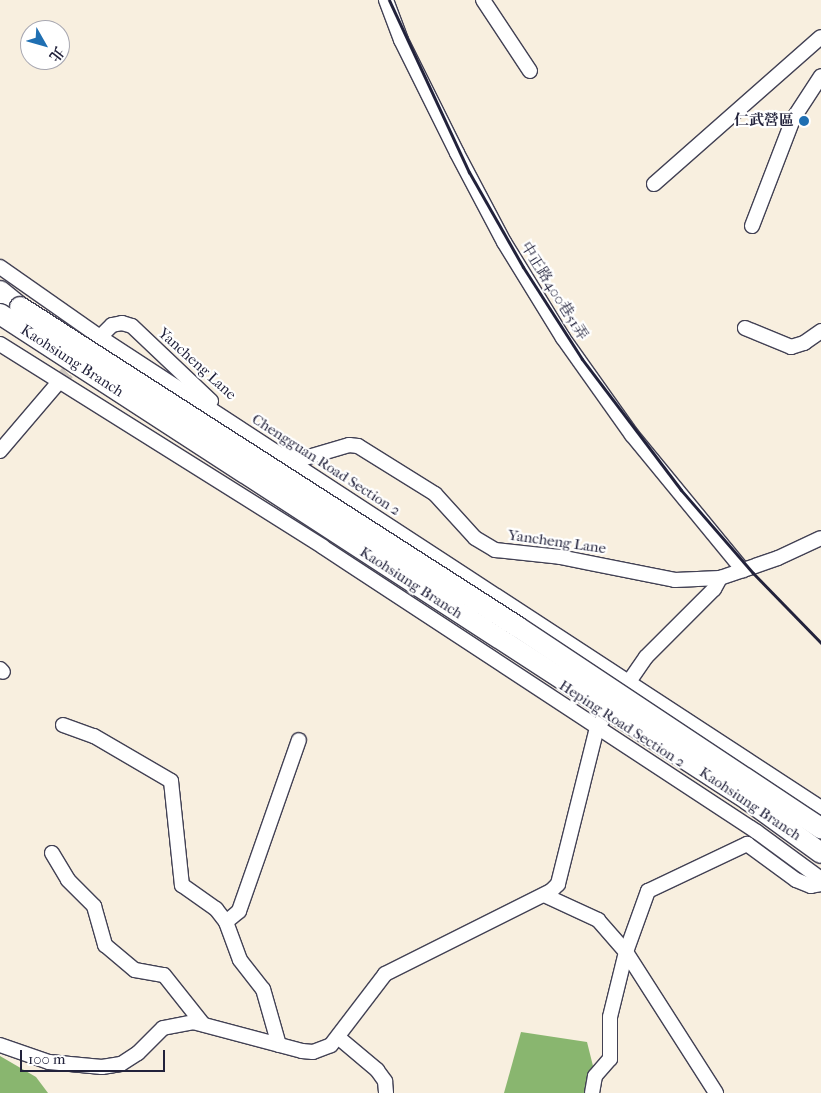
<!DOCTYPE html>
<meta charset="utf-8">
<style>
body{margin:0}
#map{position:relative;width:821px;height:1093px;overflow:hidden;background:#f8efdf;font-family:"IM FELL French Canon","Noto Serif TC",serif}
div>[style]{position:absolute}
.forest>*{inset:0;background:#89b66f}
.minor-tunnel>*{height:14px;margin-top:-7px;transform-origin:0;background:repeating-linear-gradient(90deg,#cdc6be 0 14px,transparent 0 21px)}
.roads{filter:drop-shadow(1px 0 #424154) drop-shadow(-1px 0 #424154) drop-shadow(0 1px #424154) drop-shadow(0 -1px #424154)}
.minor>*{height:14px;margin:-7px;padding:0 7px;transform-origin:7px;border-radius:7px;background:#fff}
.highway>*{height:20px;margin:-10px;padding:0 10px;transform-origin:10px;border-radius:10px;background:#fff}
.rail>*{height:3px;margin:-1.5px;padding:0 1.5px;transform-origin:1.5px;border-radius:1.5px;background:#22223b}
.bridges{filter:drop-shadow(1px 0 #424154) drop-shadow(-1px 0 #424154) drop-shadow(0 1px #424154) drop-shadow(0 -1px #424154)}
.highway-bridge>*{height:20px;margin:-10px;padding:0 10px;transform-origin:10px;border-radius:10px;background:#fff}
.dots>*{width:14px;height:14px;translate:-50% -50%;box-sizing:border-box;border:2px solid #fff;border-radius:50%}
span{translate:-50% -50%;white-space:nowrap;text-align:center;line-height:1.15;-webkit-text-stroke:4.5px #fff;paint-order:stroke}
.poi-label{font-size:15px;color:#22223b;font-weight:700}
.right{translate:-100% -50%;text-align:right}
.street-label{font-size:15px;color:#22223b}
.north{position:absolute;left:20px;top:20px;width:50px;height:50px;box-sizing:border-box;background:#fff;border:1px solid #a7a7b1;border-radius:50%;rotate:128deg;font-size:14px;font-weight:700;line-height:20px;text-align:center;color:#22223b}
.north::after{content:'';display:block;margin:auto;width:18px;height:22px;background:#1f6fb2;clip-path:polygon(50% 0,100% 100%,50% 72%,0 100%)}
.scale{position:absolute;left:20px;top:1050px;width:145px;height:22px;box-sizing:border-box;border:2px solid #22223b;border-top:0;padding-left:6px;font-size:15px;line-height:18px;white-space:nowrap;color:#22223b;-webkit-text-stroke:4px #fff;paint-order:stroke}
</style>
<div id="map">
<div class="forest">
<div style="clip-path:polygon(521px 1032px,587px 1042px,596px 1078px,595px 1093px,504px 1093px)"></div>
<div style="clip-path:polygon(0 1056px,36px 1077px,48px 1093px,0 1093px)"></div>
</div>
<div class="minor-tunnel">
<div style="left:58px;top:383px;width:62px;rotate:-47.6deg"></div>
</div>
<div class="roads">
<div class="minor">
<div style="left:386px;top:0;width:43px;rotate:69.4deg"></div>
<div style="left:401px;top:40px;width:126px;rotate:63.6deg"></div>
<div style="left:457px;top:153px;width:101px;rotate:62.2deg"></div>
<div style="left:504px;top:242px;width:113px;rotate:58.4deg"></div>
<div style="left:563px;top:338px;width:119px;rotate:54.6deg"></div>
<div style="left:632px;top:435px;width:175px;rotate:50.6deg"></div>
<div style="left:483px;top:0;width:85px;rotate:56.5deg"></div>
<div style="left:654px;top:184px;width:222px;rotate:-41.4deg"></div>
<div style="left:752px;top:226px;width:115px;rotate:-69deg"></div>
<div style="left:793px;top:119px;width:51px;rotate:-56.9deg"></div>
<div style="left:0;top:267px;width:122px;rotate:35deg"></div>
<div style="left:100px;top:337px;width:861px;rotate:33.15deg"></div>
<div style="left:745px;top:328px;width:50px;rotate:22.4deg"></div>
<div style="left:791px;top:347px;width:14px;rotate:-17deg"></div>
<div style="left:804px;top:343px;width:21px;rotate:-35deg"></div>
<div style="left:100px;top:337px;width:17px;rotate:-45deg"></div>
<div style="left:112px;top:325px;width:10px;rotate:-11deg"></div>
<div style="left:122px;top:323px;width:10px;rotate:17deg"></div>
<div style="left:132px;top:326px;width:109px;rotate:43.5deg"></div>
<div style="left:0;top:344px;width:381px;rotate:32.1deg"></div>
<div style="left:323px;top:547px;width:519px;rotate:33.29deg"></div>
<div style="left:757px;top:832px;width:79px;rotate:36.3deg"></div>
<div style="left:0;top:451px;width:89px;rotate:-49.5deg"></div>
<div style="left:287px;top:452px;width:19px;rotate:18deg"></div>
<div style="left:305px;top:458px;width:46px;rotate:-16.5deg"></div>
<div style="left:349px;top:445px;width:9px;rotate:6deg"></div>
<div style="left:358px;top:446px;width:91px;rotate:31.9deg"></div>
<div style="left:435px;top:494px;width:59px;rotate:47.7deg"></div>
<div style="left:475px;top:538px;width:23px;rotate:31deg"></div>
<div style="left:495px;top:550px;width:65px;rotate:6.1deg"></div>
<div style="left:560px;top:557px;width:117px;rotate:11.3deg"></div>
<div style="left:675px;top:580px;width:45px;rotate:-2.5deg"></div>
<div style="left:720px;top:578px;width:61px;rotate:-19deg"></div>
<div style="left:778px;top:558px;width:47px;rotate:-24.9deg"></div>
<div style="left:0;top:669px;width:4px;rotate:45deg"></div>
<div style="left:63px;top:725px;width:33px;rotate:20deg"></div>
<div style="left:94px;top:736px;width:89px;rotate:30.3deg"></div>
<div style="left:171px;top:781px;width:105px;rotate:84deg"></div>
<div style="left:182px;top:885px;width:42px;rotate:35.2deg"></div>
<div style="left:216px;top:909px;width:16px;rotate:52deg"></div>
<div style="left:226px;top:922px;width:40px;rotate:69.8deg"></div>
<div style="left:240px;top:960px;width:37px;rotate:52deg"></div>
<div style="left:263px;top:989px;width:58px;rotate:74.1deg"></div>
<div style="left:52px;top:853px;width:31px;rotate:59deg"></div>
<div style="left:68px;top:880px;width:37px;rotate:45deg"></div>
<div style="left:94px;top:906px;width:41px;rotate:74.2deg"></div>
<div style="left:105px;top:945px;width:39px;rotate:40deg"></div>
<div style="left:135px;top:970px;width:29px;rotate:10deg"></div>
<div style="left:164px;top:975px;width:63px;rotate:51.5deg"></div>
<div style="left:544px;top:895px;width:60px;rotate:24.8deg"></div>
<div style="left:598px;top:920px;width:43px;rotate:48.8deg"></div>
<div style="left:626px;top:952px;width:167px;rotate:57.4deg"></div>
<div style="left:226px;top:922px;width:17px;rotate:-40deg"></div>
<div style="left:239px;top:911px;width:181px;rotate:-70.7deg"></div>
<div style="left:339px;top:1038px;width:50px;rotate:40.1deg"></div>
<div style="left:377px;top:1070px;width:14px;rotate:54deg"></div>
<div style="left:385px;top:1081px;width:12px;rotate:85deg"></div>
<div style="left:0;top:1045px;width:52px;rotate:19.1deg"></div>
<div style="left:49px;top:1062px;width:53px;rotate:5.4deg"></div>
<div style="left:102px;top:1067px;width:19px;rotate:-9deg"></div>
<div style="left:121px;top:1064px;width:20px;rotate:-33deg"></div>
<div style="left:138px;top:1053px;width:35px;rotate:-45deg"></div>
<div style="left:163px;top:1028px;width:31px;rotate:-11deg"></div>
<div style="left:193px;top:1022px;width:113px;rotate:14.9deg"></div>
<div style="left:302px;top:1051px;width:11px;rotate:5deg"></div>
<div style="left:313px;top:1052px;width:19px;rotate:-21deg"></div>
<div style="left:331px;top:1045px;width:89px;rotate:-52.7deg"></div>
<div style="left:385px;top:974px;width:186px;rotate:-26.6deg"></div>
<div style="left:551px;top:891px;width:10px;rotate:-45deg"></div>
<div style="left:558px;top:884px;width:161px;rotate:-76deg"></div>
<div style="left:597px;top:728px;width:86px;rotate:-55.4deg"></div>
<div style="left:646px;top:657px;width:96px;rotate:-45deg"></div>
<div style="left:714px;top:589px;width:13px;rotate:-61deg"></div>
<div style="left:592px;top:1093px;width:17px;rotate:-80deg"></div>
<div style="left:595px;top:1076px;width:23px;rotate:-49deg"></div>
<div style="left:610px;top:1059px;width:42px;rotate:-90deg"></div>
<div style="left:610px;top:1017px;width:67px;rotate:-76.2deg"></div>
<div style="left:626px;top:952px;width:65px;rotate:-70.2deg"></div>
<div style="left:648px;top:891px;width:110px;rotate:-25.4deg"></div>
<div style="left:747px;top:844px;width:61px;rotate:36.3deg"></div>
<div style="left:796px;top:880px;width:16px;rotate:22deg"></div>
<div style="left:811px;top:886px;width:10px;rotate:-11deg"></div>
</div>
<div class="highway">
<div style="left:0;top:291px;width:26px;rotate:39deg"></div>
</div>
</div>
<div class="rail">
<div style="left:389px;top:0;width:190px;rotate:65.1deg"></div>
<div style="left:469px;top:172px;width:109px;rotate:60.4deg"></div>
<div style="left:523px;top:267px;width:109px;rotate:57.3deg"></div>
<div style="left:582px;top:359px;width:164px;rotate:52.9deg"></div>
<div style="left:681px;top:490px;width:110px;rotate:49.1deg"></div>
<div style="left:753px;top:573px;width:98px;rotate:45.8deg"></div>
</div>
<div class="bridges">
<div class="highway-bridge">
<div style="left:20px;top:307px;width:592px;rotate:32.72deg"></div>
<div style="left:518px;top:627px;width:364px;rotate:33.6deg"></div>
<div style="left:0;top:314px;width:892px;rotate:33.01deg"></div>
<div style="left:748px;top:800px;width:90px;rotate:36deg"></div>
</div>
</div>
<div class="dots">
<div style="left:804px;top:121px;background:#1f6fb2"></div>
</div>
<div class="poi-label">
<span class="right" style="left:794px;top:121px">仁武營區</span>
</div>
<div class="street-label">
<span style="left:554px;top:291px;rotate:58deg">中正路400巷51弄</span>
<span style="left:72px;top:361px;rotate:33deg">Kaohsiung Branch</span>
<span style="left:197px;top:364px;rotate:42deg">Yancheng Lane</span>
<span style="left:326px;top:465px;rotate:33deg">Chengguan Road Section 2</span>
<span style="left:557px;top:542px;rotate:8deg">Yancheng Lane</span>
<span style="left:411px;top:583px;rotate:33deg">Kaohsiung Branch</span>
<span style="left:622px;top:724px;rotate:33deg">Heping Road Section 2</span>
<span style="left:750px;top:804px;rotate:34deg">Kaohsiung Branch</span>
</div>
<div class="north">北</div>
<div class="scale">100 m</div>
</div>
